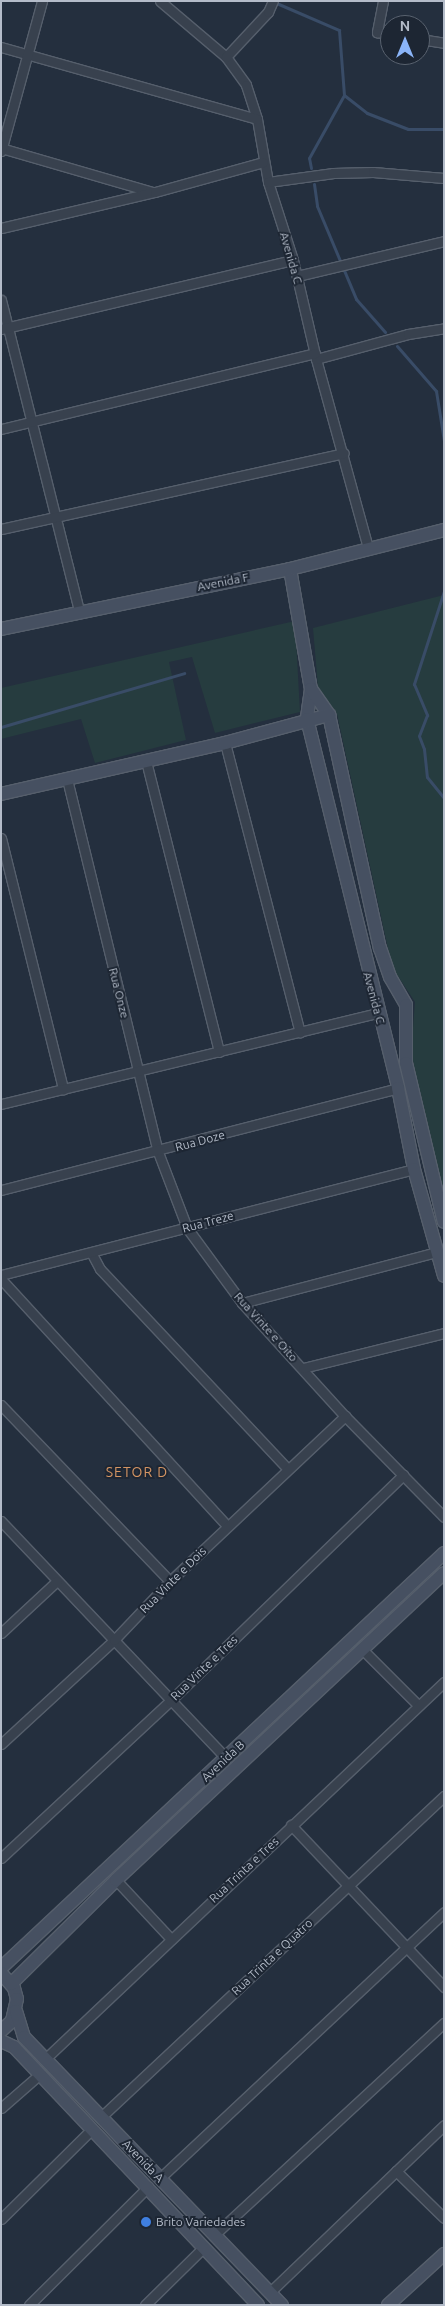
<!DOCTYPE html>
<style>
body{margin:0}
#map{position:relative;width:445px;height:2306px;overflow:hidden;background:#242f3e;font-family:Ubuntu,sans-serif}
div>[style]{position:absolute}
.green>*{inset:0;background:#263c3f}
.stream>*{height:3px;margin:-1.5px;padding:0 1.5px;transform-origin:1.5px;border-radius:1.5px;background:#394c67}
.roads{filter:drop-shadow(1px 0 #565f6c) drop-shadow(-1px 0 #565f6c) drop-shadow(0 1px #565f6c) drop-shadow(0 -1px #565f6c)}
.street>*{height:9px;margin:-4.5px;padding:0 4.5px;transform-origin:4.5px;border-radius:4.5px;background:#38414e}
.secondary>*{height:12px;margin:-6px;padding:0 6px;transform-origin:6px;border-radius:6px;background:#465061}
.dots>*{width:14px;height:14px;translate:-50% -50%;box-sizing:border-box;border:2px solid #1d2633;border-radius:50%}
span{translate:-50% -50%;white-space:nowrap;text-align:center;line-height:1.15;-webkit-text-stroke:4px #1d2633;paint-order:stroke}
.street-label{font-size:12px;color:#b4bcc9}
.poi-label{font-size:12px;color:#b4bcc9}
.left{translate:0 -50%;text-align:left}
.neighbourhood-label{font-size:14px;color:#d59563;letter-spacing:1px}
.frame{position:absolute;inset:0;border:2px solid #b4bcc9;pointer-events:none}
.north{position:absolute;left:380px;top:15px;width:50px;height:50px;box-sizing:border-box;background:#1d2633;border:1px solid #59626f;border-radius:50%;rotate:0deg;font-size:14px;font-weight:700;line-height:20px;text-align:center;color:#b4bcc9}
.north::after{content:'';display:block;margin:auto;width:18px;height:22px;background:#8ab4f8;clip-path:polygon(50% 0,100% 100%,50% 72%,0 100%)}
</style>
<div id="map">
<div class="green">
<div style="clip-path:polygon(444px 595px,444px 1192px,411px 1053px,415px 1002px,392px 967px,337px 714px,318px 687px,313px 628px)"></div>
<div style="clip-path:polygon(295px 621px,300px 712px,215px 733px,192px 657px,169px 662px,186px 740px,95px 763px,81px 719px,1px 739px,1px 688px)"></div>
</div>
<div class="stream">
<div style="left:274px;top:2px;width:71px;rotate:23.3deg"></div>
<div style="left:339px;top:30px;width:65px;rotate:85.6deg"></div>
<div style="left:344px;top:95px;width:29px;rotate:38deg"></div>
<div style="left:367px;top:113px;width:44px;rotate:21.3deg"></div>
<div style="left:408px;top:129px;width:36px"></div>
<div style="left:311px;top:168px;width:10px;rotate:-101deg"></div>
<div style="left:309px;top:158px;width:72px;rotate:-60.9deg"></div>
<div style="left:314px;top:184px;width:22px;rotate:82deg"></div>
<div style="left:317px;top:206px;width:101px;rotate:67.2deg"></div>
<div style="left:356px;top:299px;width:44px;rotate:48.7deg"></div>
<div style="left:397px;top:346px;width:60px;rotate:49.1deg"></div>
<div style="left:436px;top:391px;width:51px;rotate:80.9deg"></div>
<div style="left:444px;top:591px;width:98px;rotate:107.9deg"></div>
<div style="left:414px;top:684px;width:34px;rotate:67deg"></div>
<div style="left:427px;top:715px;width:22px;rotate:111deg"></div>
<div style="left:419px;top:736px;width:14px;rotate:69deg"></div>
<div style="left:424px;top:749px;width:28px;rotate:84deg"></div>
<div style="left:427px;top:777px;width:27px;rotate:51deg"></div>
<div style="left:1px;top:727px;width:191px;rotate:-16.4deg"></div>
</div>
<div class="roads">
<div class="street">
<div style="left:160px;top:1px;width:87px;rotate:40.3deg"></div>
<div style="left:226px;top:57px;width:34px;rotate:54deg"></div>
<div style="left:246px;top:85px;width:36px;rotate:72deg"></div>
<div style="left:257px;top:119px;width:64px;rotate:80.1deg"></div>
<div style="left:268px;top:182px;width:82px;rotate:72.2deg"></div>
<div style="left:293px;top:260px;width:102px;rotate:76.9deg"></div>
<div style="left:316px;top:359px;width:196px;rotate:74.6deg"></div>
<div style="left:383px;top:1px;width:32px;rotate:101deg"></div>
<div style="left:377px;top:32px;width:13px;rotate:9deg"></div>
<div style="left:420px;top:39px;width:24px;rotate:9deg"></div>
<div style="left:1px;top:47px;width:266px;rotate:15.7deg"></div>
<div style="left:226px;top:57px;width:62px;rotate:-47deg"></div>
<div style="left:268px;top:12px;width:12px;rotate:-66deg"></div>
<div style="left:1px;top:148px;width:157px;rotate:16.2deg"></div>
<div style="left:1px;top:151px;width:156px;rotate:-74.7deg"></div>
<div style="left:268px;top:182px;width:66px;rotate:-7.9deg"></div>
<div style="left:333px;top:173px;width:40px;rotate:-1.4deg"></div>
<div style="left:373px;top:172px;width:71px;rotate:4.8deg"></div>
<div style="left:1px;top:228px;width:158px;rotate:-13.2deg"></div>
<div style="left:155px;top:192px;width:112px;rotate:-15.5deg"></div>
<div style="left:297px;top:276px;width:151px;rotate:-13.4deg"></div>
<div style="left:1px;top:300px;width:321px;rotate:75.9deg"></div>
<div style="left:1px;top:329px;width:300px;rotate:-13.3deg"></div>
<div style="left:316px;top:359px;width:95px;rotate:-15.2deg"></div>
<div style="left:408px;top:334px;width:36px;rotate:-9deg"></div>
<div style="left:1px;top:429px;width:323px;rotate:-13.6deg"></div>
<div style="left:1px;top:529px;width:351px;rotate:-12.5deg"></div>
<div style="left:225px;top:743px;width:299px;rotate:75.5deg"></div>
<div style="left:146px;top:761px;width:300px;rotate:75.9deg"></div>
<div style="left:67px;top:779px;width:384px;rotate:76.3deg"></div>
<div style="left:158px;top:1152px;width:81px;rotate:69.1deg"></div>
<div style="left:187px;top:1228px;width:93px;rotate:53.7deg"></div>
<div style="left:242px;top:1303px;width:153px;rotate:47.7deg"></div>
<div style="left:345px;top:1416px;width:141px;rotate:45.6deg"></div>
<div style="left:1px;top:838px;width:259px;rotate:76.1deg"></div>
<div style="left:1px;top:1104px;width:387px;rotate:-13.6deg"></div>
<div style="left:1px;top:1190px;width:410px;rotate:-14.4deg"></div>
<div style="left:92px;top:1254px;width:17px;rotate:62deg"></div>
<div style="left:100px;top:1269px;width:273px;rotate:46.8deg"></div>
<div style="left:1px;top:1275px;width:426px;rotate:-14.4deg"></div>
<div style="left:1px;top:1279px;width:335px;rotate:47.5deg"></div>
<div style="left:242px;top:1303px;width:201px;rotate:-14.7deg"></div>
<div style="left:303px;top:1368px;width:145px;rotate:-13.9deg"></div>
<div style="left:1px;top:1405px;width:244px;rotate:46.2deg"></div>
<div style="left:1px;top:1521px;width:327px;rotate:46.5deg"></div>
<div style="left:1px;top:1633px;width:76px;rotate:-42.9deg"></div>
<div style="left:363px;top:1650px;width:78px;rotate:45deg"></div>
<div style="left:1px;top:1744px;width:154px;rotate:-42.6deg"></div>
<div style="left:114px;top:1640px;width:81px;rotate:-46.5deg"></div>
<div style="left:170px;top:1581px;width:241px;rotate:-43.3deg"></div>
<div style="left:291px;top:1825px;width:223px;rotate:46.6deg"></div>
<div style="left:1px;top:1858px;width:231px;rotate:-42.9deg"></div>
<div style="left:170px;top:1701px;width:325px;rotate:-44.1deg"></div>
<div style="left:116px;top:1880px;width:81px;rotate:47deg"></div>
<div style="left:45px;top:2059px;width:549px;rotate:-43.38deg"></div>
<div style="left:1px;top:2108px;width:50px;rotate:-41deg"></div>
<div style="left:101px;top:2117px;width:470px;rotate:-43.1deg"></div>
<div style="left:396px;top:2171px;width:67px;rotate:44.4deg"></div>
<div style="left:160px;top:2178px;width:389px;rotate:-43.1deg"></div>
<div style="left:1px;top:2219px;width:128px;rotate:-44.7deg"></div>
<div style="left:214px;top:2235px;width:313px;rotate:-42.7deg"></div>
<div style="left:270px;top:2292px;width:241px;rotate:-43.8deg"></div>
<div style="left:29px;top:2305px;width:168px;rotate:-44.8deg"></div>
<div style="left:145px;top:2305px;width:83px;rotate:-44.5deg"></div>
</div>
<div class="secondary">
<div style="left:290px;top:569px;width:122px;rotate:80.1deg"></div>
<div style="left:311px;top:689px;width:30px;rotate:98deg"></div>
<div style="left:307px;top:719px;width:380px;rotate:76.1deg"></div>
<div style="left:398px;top:1088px;width:83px;rotate:78.8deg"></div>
<div style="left:414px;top:1169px;width:111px;rotate:74.3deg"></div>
<div style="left:1px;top:629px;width:295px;rotate:-11.7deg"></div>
<div style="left:290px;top:569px;width:159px;rotate:-14.2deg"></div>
<div style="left:311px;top:689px;width:32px;rotate:55deg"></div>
<div style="left:329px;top:715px;width:239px;rotate:77.7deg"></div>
<div style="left:380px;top:948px;width:31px;rotate:71deg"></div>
<div style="left:390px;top:977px;width:32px;rotate:60deg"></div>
<div style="left:406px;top:1005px;width:58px;rotate:90deg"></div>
<div style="left:406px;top:1063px;width:163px;rotate:76.6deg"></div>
<div style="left:1px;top:794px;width:230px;rotate:-12.8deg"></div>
<div style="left:225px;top:743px;width:108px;rotate:-15.1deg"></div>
<div style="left:1px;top:1968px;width:607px;rotate:-43.13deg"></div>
<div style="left:1px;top:1973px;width:20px;rotate:49deg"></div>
<div style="left:14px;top:1988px;width:11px;rotate:75deg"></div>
<div style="left:17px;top:1999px;width:23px;rotate:103deg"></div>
<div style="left:12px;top:2021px;width:15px;rotate:138deg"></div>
<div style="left:11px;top:1984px;width:148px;rotate:-44.7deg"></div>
<div style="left:116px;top:1880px;width:449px;rotate:-43.1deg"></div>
<div style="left:16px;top:2011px;width:27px;rotate:73deg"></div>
<div style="left:24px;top:2037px;width:372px;rotate:46.1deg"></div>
<div style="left:1px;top:2041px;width:14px;rotate:25deg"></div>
<div style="left:14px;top:2047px;width:355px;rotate:46.6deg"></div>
<div style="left:388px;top:2305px;width:76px;rotate:-42.3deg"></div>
</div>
</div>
<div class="dots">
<div style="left:146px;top:2222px;background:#3f7fe0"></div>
</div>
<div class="street-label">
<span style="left:291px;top:258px;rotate:74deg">Avenida C</span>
<span style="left:223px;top:582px;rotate:-11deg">Avenida F</span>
<span style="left:119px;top:993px;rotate:76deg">Rua Onze</span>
<span style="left:374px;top:998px;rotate:75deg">Avenida C</span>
<span style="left:200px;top:1141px;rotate:-15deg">Rua Doze</span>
<span style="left:208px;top:1222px;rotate:-15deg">Rua Treze</span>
<span style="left:266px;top:1327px;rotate:48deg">Rua Vinte e Oito</span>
<span style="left:173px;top:1580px;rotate:-45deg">Rua Vinte e Dois</span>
<span style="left:204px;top:1668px;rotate:-44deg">Rua Vinte e Tres</span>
<span style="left:223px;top:1761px;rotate:-43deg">Avenida B</span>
<span style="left:244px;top:1870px;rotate:-43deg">Rua Trinta e Tres</span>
<span style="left:272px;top:1957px;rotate:-43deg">Rua Trinta e Quatro</span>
<span style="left:143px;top:2161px;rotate:46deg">Avenida A</span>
</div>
<div class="poi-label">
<span class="left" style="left:156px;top:2222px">Brito Variedades</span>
</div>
<div class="neighbourhood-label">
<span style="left:137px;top:1472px">SETOR D</span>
</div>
<div class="frame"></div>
<div class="north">N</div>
</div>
